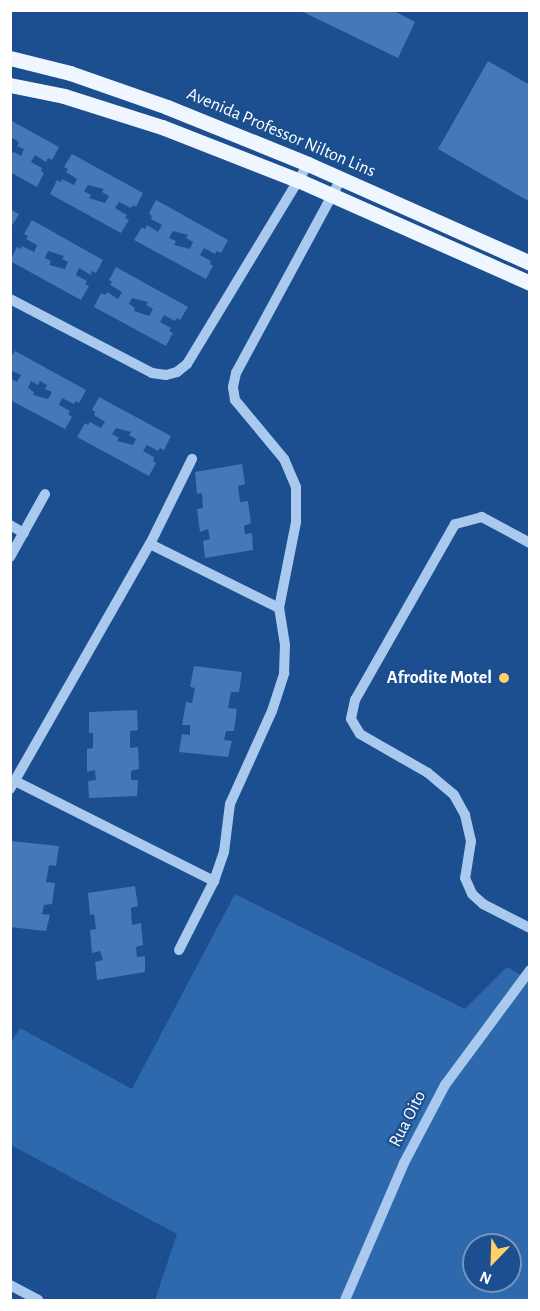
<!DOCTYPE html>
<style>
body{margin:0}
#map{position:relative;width:540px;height:1311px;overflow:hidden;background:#1b4f8f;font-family:"Alegreya Sans",sans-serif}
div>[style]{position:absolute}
.green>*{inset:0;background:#2e69ad}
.building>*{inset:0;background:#4478b7}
.minor>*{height:10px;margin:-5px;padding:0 5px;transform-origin:5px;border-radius:5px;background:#a9c9ee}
.major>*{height:15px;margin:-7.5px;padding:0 7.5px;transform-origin:7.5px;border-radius:7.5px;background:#f0f6ff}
.dots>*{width:16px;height:16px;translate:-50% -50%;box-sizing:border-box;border:3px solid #1b4f8f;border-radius:50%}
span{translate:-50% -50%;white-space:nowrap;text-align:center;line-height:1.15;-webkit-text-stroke:4.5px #1b4f8f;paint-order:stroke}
.street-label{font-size:18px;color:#fff}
.poi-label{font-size:18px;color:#fff;font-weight:700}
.right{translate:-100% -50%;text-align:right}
.frame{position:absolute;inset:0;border:12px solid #fff;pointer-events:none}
.north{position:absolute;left:462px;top:1233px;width:60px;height:60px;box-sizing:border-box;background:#1b4f8f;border:2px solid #7695bc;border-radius:50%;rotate:203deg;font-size:16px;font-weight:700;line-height:24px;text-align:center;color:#fff}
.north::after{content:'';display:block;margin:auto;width:21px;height:27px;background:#ffd166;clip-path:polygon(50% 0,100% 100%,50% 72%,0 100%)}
</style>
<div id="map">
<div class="green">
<div style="clip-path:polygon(evenodd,235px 894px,465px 1009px,507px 967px,529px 980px,529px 1300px,155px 1300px,177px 1234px,11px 1145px,11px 1042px,20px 1028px,132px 1089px,235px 894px,474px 1245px,510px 1245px,510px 1281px,474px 1281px,474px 1245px)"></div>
</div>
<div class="building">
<div style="clip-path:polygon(299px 10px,392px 10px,415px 22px,398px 58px)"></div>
<div style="clip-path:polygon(488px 61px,530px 85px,530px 202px,438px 149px)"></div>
<div style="clip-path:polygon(10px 120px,59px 147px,52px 160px,48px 158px,46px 162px,35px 155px,31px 162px,42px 168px,41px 171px,44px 173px,37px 187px,10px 172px,10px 155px,14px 152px,21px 156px,24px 149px,17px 146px,19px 143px,16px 140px,12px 138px,10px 141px)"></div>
<div style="clip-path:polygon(evenodd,72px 154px,143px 193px,136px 207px,133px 205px,131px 208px,119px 202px,115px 208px,127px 215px,125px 218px,129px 220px,121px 233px,50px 194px,57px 180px,61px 182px,62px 179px,74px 185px,77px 179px,66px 172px,68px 169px,64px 167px,72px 154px,88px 185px,104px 189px,102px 192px,109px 196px,105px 203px,89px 198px,91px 195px,84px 191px,88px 185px)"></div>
<div style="clip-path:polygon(evenodd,156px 200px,228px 240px,221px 253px,217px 251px,215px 254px,204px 248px,200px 255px,211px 261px,210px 264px,213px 266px,206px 279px,134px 240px,142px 227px,145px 229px,147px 225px,158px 232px,162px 225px,151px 219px,152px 216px,149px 213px,156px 200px,173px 231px,188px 235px,186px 238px,193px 242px,190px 249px,174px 245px,176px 241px,169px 238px,173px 231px)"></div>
<div style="clip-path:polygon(10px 209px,19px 214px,10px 229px)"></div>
<div style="clip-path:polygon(evenodd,32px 220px,103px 260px,96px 273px,92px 271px,91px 275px,79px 268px,76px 275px,87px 281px,85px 284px,89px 286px,81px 300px,10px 261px,17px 247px,21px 249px,22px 246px,34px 252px,37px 245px,26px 239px,28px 236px,24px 234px,32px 220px,48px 251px,64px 256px,62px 259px,68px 262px,65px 269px,49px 265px,51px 261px,45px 258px,48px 251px)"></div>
<div style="clip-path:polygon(evenodd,116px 267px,188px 307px,180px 320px,177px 318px,175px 321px,164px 315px,160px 322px,171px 328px,169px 331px,173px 333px,166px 346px,94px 307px,101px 293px,105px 295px,107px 292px,118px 299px,122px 292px,110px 285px,112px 282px,109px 280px,116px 267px,132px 298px,148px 302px,146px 305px,153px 309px,149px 316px,134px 311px,135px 308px,129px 304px,132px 298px)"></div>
<div style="clip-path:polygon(evenodd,15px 351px,86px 390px,79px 403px,76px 401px,74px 404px,62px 398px,59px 405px,70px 411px,68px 414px,72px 417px,65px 429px,10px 400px,10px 378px,17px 382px,21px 375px,10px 370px,10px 358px,15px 351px,31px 381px,38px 385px,40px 381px,47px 385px,45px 389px,52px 392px,48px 399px,33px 395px,34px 392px,28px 388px,31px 381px)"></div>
<div style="clip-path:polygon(evenodd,99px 397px,171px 436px,164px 450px,160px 448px,158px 451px,147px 445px,143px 451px,154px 457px,153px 461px,156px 463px,149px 476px,77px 437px,85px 423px,88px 425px,90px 422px,101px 428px,105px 422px,94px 415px,95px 412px,92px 410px,99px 397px,116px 428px,131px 432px,129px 435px,136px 439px,133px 445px,117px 441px,119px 438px,112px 434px,116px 428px)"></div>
<div style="clip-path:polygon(242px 464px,245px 484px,238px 486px,240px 502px,248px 501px,251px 523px,244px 526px,245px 534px,252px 533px,253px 550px,205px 558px,203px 541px,210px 539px,208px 529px,200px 532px,197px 509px,203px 508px,202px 493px,197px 494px,195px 472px)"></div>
<div style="clip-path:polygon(194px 666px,242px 672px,239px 692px,231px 692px,228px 708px,237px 709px,234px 731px,226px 731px,224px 740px,232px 741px,228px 757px,179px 752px,182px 734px,190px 735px,190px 725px,182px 725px,186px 702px,192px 703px,195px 688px,190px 687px)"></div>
<div style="clip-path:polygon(137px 710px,138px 730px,130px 731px,130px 748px,138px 747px,139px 769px,131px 771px,131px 780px,138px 780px,137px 796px,89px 798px,88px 781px,96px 780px,95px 770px,87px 772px,87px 749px,93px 748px,93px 733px,89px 733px,89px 712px)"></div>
<div style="clip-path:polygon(11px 841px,59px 846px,56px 866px,49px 865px,46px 882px,55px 883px,52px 904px,44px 905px,42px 914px,50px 915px,46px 931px,10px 927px)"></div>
<div style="clip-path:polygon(135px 886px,138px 906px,131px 908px,132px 925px,141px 923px,143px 945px,136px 947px,137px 957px,145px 956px,145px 972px,97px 980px,95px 962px,103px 960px,100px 951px,92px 953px,90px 930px,96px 929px,94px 914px,90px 915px,88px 893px)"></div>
</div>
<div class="minor">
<div style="left:10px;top:299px;width:160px;rotate:27.5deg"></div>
<div style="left:152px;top:373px;width:14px;rotate:8deg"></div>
<div style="left:166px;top:375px;width:11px;rotate:-15deg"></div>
<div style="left:177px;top:372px;width:13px;rotate:-39deg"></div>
<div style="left:187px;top:364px;width:234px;rotate:-58.8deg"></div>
<div style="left:10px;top:525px;width:16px;rotate:30deg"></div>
<div style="left:530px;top:543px;width:55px;rotate:-151.6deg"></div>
<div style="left:482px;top:517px;width:28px;rotate:165deg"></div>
<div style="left:455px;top:524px;width:202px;rotate:119.6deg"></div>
<div style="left:355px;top:700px;width:19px;rotate:102deg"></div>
<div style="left:351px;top:719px;width:17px;rotate:59deg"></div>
<div style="left:360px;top:734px;width:78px;rotate:29.8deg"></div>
<div style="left:428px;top:773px;width:34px;rotate:40deg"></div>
<div style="left:454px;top:795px;width:23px;rotate:61deg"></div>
<div style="left:465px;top:815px;width:27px;rotate:77deg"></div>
<div style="left:471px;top:841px;width:37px;rotate:99deg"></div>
<div style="left:465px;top:878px;width:17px;rotate:66deg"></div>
<div style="left:472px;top:894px;width:15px;rotate:42deg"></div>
<div style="left:483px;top:904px;width:53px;rotate:27.1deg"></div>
<div style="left:150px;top:544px;width:95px;rotate:-63.7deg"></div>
<div style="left:10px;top:557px;width:72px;rotate:-60.9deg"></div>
<div style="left:15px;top:781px;width:223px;rotate:26.7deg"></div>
<div style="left:10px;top:789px;width:282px;rotate:-60.3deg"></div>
<div style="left:150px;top:544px;width:144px;rotate:26.4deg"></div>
<div style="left:179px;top:950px;width:77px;rotate:-63.1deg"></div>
<div style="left:214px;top:881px;width:31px;rotate:-71deg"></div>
<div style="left:224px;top:852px;width:48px;rotate:-82.9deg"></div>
<div style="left:230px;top:804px;width:102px;rotate:-65.7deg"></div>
<div style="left:272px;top:711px;width:40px;rotate:-72deg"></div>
<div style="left:284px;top:673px;width:28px;rotate:-88deg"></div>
<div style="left:285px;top:645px;width:37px;rotate:-99deg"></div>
<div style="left:279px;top:608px;width:88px;rotate:-78.8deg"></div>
<div style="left:296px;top:522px;width:35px;rotate:-90deg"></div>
<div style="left:296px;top:487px;width:30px;rotate:-113deg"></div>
<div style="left:284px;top:459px;width:77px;rotate:-129.7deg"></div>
<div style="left:235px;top:400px;width:13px;rotate:-99deg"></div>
<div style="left:233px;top:387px;width:14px;rotate:-78deg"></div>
<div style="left:236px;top:373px;width:221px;rotate:-61.6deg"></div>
<div style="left:10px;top:1285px;width:32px;rotate:28deg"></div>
<div style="left:345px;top:1300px;width:149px;rotate:-66.7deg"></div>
<div style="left:404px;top:1163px;width:88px;rotate:-62.3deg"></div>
<div style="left:445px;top:1085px;width:143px;rotate:-53.5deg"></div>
</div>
<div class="major">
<div style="left:10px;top:58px;width:62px;rotate:14deg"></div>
<div style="left:70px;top:73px;width:103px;rotate:19.3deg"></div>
<div style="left:167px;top:107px;width:152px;rotate:22deg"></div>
<div style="left:308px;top:164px;width:243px;rotate:24deg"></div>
<div style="left:10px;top:85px;width:55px;rotate:11.5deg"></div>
<div style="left:64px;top:96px;width:103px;rotate:17.6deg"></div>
<div style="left:162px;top:127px;width:148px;rotate:21.4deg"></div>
<div style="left:300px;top:181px;width:252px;rotate:23.9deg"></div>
</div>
<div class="dots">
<div style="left:504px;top:678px;background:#ffd166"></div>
</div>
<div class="street-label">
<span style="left:281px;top:133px;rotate:23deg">Avenida Professor Nilton Lins</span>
<span style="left:408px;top:1119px;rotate:-63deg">Rua Oito</span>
</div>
<div class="poi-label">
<span class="right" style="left:492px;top:678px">Afrodite Motel</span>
</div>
<div class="frame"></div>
<div class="north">N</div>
</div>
